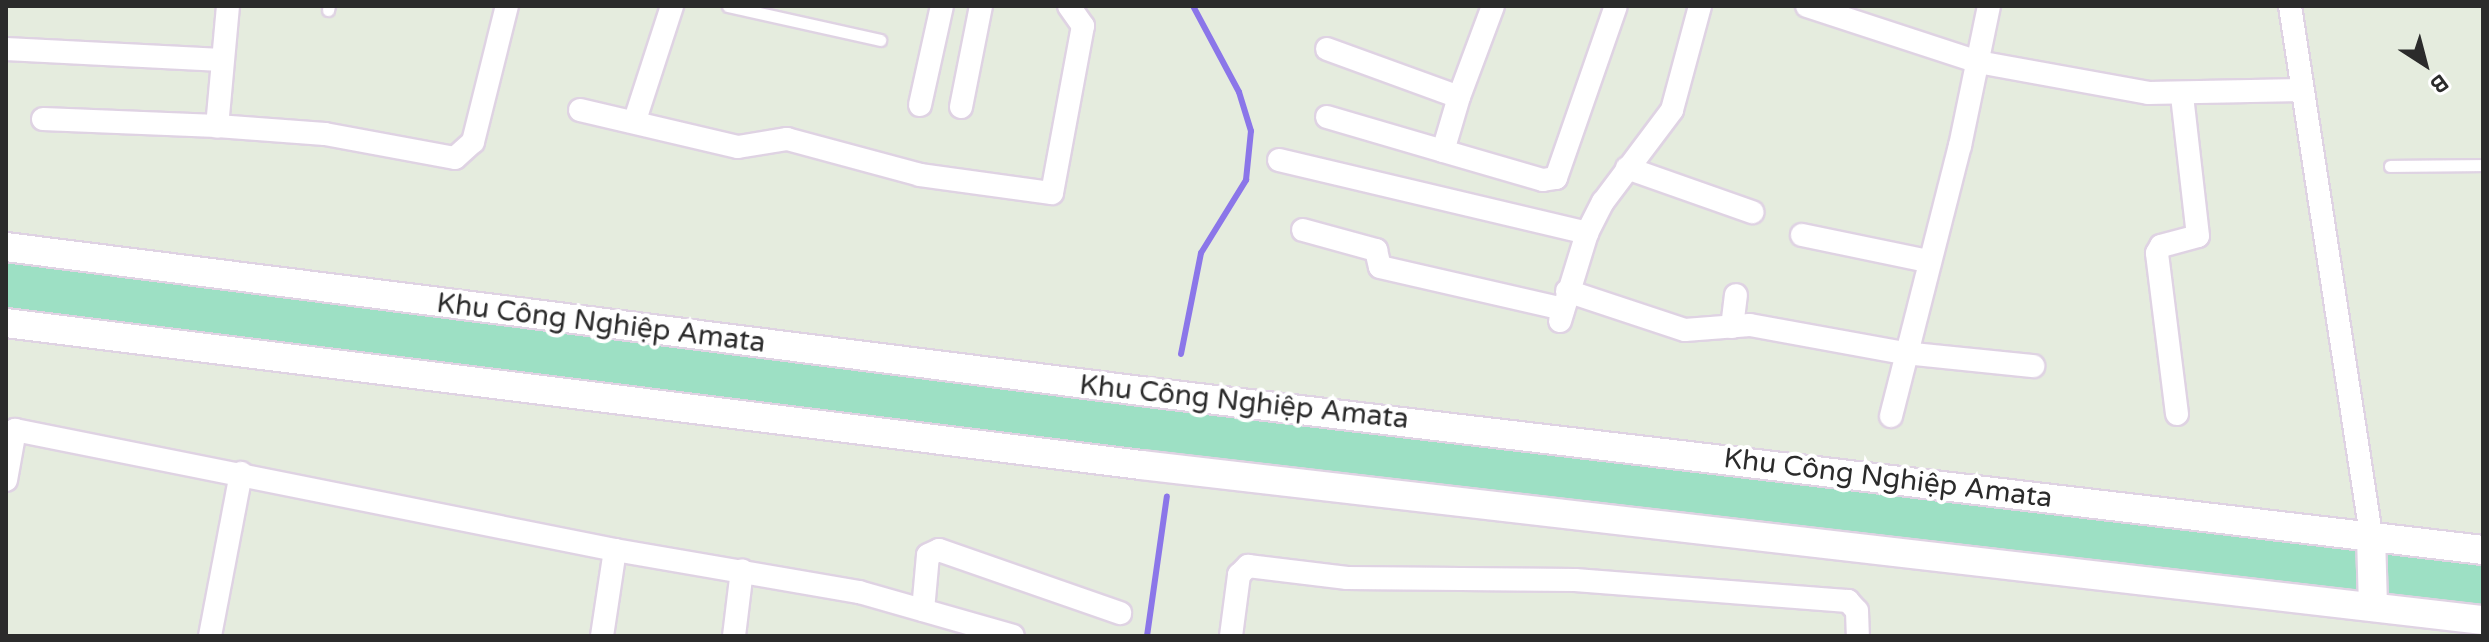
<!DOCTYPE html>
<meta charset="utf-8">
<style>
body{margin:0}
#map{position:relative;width:2489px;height:642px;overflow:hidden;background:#e5ecde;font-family:"Varela Round",sans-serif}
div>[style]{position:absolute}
.green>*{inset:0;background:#9de0c4}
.stream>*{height:6px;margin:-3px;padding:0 3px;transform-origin:3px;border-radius:3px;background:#8b76e9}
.roads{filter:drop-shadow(2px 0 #dfd3e3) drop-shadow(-2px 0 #dfd3e3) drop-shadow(0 2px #dfd3e3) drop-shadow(0 -2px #dfd3e3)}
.service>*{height:11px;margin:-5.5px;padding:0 5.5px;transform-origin:5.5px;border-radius:5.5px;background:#fff}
.minor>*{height:22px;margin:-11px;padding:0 11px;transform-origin:11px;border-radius:11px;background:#fff}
.tertiary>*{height:28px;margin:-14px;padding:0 14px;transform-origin:14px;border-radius:14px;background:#fff}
span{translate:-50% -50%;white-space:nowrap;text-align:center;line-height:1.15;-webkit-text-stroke:8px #fff;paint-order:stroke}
.street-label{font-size:28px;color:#2b2b2b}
.frame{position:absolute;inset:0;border:8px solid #2b2b2b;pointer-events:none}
.north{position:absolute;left:2385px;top:24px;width:80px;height:80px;-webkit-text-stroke:6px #fff;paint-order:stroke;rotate:144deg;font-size:22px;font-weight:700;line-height:32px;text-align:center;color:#2b2b2b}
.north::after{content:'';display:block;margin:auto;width:28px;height:36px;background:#2b2b2b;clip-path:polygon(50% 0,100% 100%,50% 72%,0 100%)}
</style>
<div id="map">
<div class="green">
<div style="clip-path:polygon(6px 259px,2365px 546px,2366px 595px,1180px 457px,6px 312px)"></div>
<div style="clip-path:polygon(2379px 548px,2483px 562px,2483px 609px,2379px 597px)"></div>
</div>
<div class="stream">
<div style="left:1181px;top:354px;width:103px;rotate:-78.8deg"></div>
<div style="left:1201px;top:253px;width:86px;rotate:-58.3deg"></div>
<div style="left:1246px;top:180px;width:49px;rotate:-84.2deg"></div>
<div style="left:1251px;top:131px;width:41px;rotate:-107.1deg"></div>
<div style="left:1239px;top:92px;width:98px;rotate:-118.1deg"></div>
<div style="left:1147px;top:636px;width:141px;rotate:-81.9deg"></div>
</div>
<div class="roads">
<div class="service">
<div style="left:728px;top:6px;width:156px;rotate:12.6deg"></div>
<div style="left:328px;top:10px;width:4px;rotate:-76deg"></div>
<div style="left:2390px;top:166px;width:93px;rotate:-0.6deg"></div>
</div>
<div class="minor">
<div style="left:228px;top:6px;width:121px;rotate:95.2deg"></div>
<div style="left:217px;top:126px;width:108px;rotate:4.2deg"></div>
<div style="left:325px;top:134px;width:132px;rotate:10.5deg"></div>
<div style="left:455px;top:158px;width:24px;rotate:-42deg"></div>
<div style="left:473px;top:142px;width:140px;rotate:-76deg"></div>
<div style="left:1807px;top:6px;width:180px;rotate:18.1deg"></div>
<div style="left:1978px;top:62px;width:173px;rotate:10.3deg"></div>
<div style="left:2148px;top:93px;width:154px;rotate:-1.1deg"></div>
<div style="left:2290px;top:6px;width:535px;rotate:81.29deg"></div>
<div style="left:6px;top:49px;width:216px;rotate:2.9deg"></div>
<div style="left:1327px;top:49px;width:140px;rotate:20deg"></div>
<div style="left:1459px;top:97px;width:97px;rotate:-69.5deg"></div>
<div style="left:1459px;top:97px;width:56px;rotate:106.5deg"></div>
<div style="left:1443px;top:151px;width:104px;rotate:16.2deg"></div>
<div style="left:1543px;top:180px;width:13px;rotate:-9deg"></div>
<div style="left:1556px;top:178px;width:182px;rotate:-70.8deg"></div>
<div style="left:920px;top:105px;width:101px;rotate:-77.5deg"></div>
<div style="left:961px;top:107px;width:103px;rotate:-78.8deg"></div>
<div style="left:580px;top:110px;width:162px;rotate:13.2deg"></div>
<div style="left:738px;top:147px;width:50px;rotate:-9.3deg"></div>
<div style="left:787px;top:139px;width:138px;rotate:15.1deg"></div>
<div style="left:920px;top:175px;width:133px;rotate:7.8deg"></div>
<div style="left:1052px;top:193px;width:170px;rotate:-79.5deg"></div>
<div style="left:1083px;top:26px;width:24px;rotate:-125deg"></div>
<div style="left:1327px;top:117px;width:121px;rotate:16.3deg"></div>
<div style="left:43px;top:119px;width:174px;rotate:2.3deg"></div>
<div style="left:635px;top:120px;width:120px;rotate:-72deg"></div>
<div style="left:1279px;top:160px;width:317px;rotate:13.3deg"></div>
<div style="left:1627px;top:168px;width:133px;rotate:19.4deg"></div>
<div style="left:1303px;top:230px;width:76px;rotate:15.3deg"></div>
<div style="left:1376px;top:250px;width:17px;rotate:77deg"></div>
<div style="left:1380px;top:267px;width:188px;rotate:12.9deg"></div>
<div style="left:1802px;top:235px;width:129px;rotate:11.7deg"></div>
<div style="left:1567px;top:291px;width:124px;rotate:18.3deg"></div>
<div style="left:1685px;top:330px;width:65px;rotate:-4.4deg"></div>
<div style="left:1750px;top:325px;width:157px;rotate:10.3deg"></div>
<div style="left:1904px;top:353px;width:130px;rotate:5.8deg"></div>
<div style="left:1560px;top:321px;width:92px;rotate:-72.9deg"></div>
<div style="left:1587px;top:233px;width:35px;rotate:-63deg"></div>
<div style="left:1603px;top:202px;width:115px;rotate:-53.1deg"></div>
<div style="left:1672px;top:110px;width:108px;rotate:-74.9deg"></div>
<div style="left:1732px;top:327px;width:32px;rotate:-83deg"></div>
<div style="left:2177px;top:414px;width:162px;rotate:-97.1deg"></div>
<div style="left:2157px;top:253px;width:8px;rotate:-60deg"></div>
<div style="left:2161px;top:246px;width:38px;rotate:-15deg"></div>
<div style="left:2198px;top:236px;width:141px;rotate:-96.5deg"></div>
<div style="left:1891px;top:416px;width:279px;rotate:-75.7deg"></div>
<div style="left:1960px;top:146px;width:143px;rotate:-78.3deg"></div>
<div style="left:6px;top:480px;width:51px;rotate:-79.8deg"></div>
<div style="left:15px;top:430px;width:612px;rotate:11.31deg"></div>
<div style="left:615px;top:550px;width:248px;rotate:9.8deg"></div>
<div style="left:859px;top:592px;width:160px;rotate:15.9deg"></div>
<div style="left:923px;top:610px;width:55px;rotate:-84.8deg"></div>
<div style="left:928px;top:555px;width:12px;rotate:-24deg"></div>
<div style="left:939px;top:550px;width:192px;rotate:19.2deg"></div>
<div style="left:210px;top:636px;width:166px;rotate:-79.2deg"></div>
<div style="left:602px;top:636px;width:87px;rotate:-81.4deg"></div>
<div style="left:734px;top:636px;width:66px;rotate:-83.1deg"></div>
<div style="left:1231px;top:636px;width:62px;rotate:-82.5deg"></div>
<div style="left:1239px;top:575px;width:13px;rotate:-45deg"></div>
<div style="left:1248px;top:566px;width:100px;rotate:6.9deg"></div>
<div style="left:1347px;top:578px;width:228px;rotate:0.5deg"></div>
<div style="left:1575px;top:580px;width:274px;rotate:4.4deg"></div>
<div style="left:1848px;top:601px;width:13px;rotate:48deg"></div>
<div style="left:1857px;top:611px;width:25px;rotate:88deg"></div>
</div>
<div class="tertiary">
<div style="left:6px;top:247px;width:1168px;rotate:7.23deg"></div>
<div style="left:1165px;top:394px;width:1327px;rotate:6.75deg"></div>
<div style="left:6px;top:323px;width:1144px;rotate:7.13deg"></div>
<div style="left:1141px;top:465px;width:1351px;rotate:6.59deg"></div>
<div style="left:2371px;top:535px;width:72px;rotate:88.4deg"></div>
</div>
</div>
<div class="street-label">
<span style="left:601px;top:323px;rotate:7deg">Khu Công Nghiệp Amata</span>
<span style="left:1244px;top:402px;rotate:6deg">Khu Công Nghiệp Amata</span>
<span style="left:1888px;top:478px;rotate:7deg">Khu Công Nghiệp Amata</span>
</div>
<div class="frame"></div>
<div class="north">B</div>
</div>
